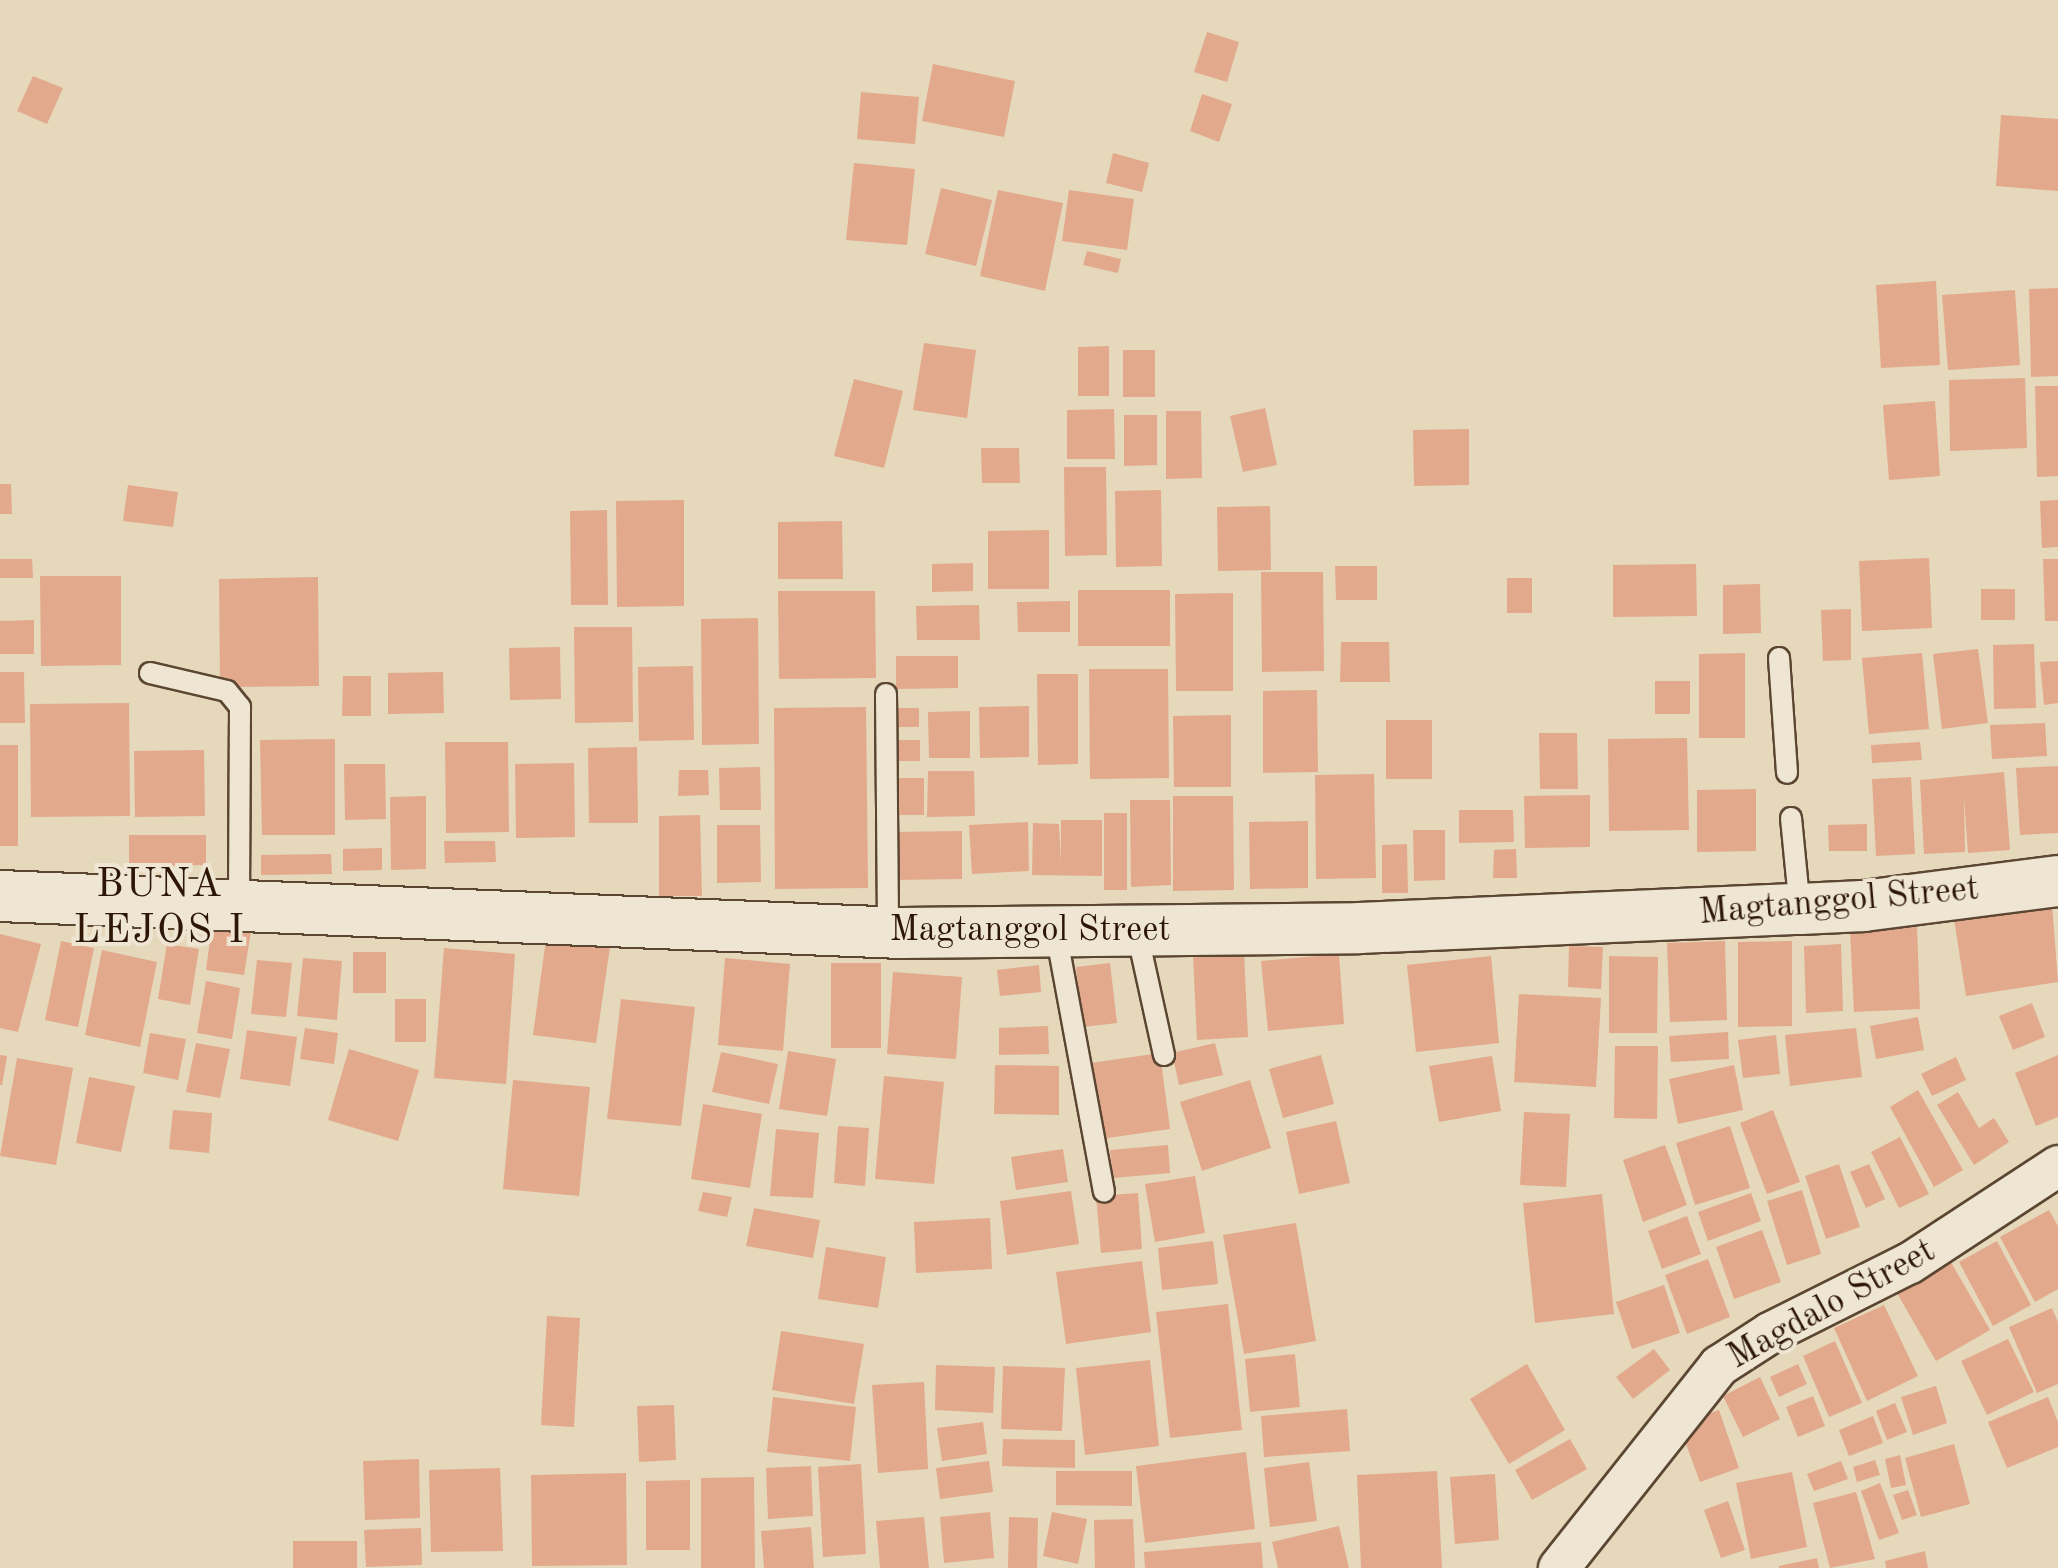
<!DOCTYPE html>
<style>
body{margin:0}
#map{position:relative;width:2058px;height:1568px;overflow:hidden;background:#e5d8bb;font-family:"Old Standard TT",serif}
div>[style]{position:absolute}
.building>*{inset:0;background:#e3a98d}
.roads{filter:drop-shadow(2px 0 #5b4632) drop-shadow(-2px 0 #5b4632) drop-shadow(0 2px #5b4632) drop-shadow(0 -2px #5b4632)}
.service>*{height:20px;margin:-10px;padding:0 10px;transform-origin:10px;border-radius:10px;background:#eee6d3}
.minor>*{height:40px;margin:-20px;padding:0 20px;transform-origin:20px;border-radius:20px;background:#eee6d3}
.tertiary>*{height:50px;margin:-25px;padding:0 25px;transform-origin:25px;border-radius:25px;background:#eee6d3}
span{translate:-50% -50%;white-space:nowrap;text-align:center;line-height:1.15;-webkit-text-stroke:8px #eee6d3;paint-order:stroke}
.street-label{font-size:35px;color:#2d1604}
.quarter-label{font-size:40px;color:#2d1604;letter-spacing:2.5px}
</style>
<div id="map">
<div class="building">
<div style="clip-path:polygon(1207px 32px,1239px 42px,1227px 82px,1194px 72px)"></div>
<div style="clip-path:polygon(933px 64px,1015px 81px,1004px 137px,922px 121px)"></div>
<div style="clip-path:polygon(33px 76px,63px 88px,47px 124px,17px 111px)"></div>
<div style="clip-path:polygon(861px 92px,919px 97px,915px 144px,857px 139px)"></div>
<div style="clip-path:polygon(1202px 94px,1232px 104px,1219px 142px,1190px 131px)"></div>
<div style="clip-path:polygon(2001px 115px,2058px 119px,2058px 191px,1996px 186px)"></div>
<div style="clip-path:polygon(1113px 153px,1149px 163px,1142px 192px,1106px 183px)"></div>
<div style="clip-path:polygon(854px 163px,915px 169px,907px 245px,846px 240px)"></div>
<div style="clip-path:polygon(941px 188px,992px 200px,976px 266px,925px 254px)"></div>
<div style="clip-path:polygon(998px 190px,1063px 203px,1045px 291px,980px 276px)"></div>
<div style="clip-path:polygon(1069px 190px,1134px 199px,1127px 250px,1062px 241px)"></div>
<div style="clip-path:polygon(1087px 251px,1121px 259px,1118px 273px,1083px 265px)"></div>
<div style="clip-path:polygon(1936px 281px,1940px 365px,1881px 368px,1876px 285px)"></div>
<div style="clip-path:polygon(2058px 288px,2058px 376px,2031px 377px,2029px 289px)"></div>
<div style="clip-path:polygon(2015px 290px,2020px 365px,1948px 370px,1942px 295px)"></div>
<div style="clip-path:polygon(924px 343px,976px 350px,967px 418px,913px 410px)"></div>
<div style="clip-path:polygon(1109px 346px,1109px 396px,1078px 396px,1078px 347px)"></div>
<div style="clip-path:polygon(1123px 350px,1155px 350px,1155px 397px,1123px 397px)"></div>
<div style="clip-path:polygon(2025px 378px,2027px 448px,1950px 451px,1949px 380px)"></div>
<div style="clip-path:polygon(854px 379px,903px 391px,884px 468px,834px 456px)"></div>
<div style="clip-path:polygon(2035px 386px,2058px 386px,2058px 476px,2037px 477px)"></div>
<div style="clip-path:polygon(1935px 401px,1940px 476px,1889px 480px,1883px 405px)"></div>
<div style="clip-path:polygon(1265px 408px,1277px 465px,1243px 472px,1230px 416px)"></div>
<div style="clip-path:polygon(1114px 409px,1115px 459px,1067px 459px,1067px 410px)"></div>
<div style="clip-path:polygon(1166px 411px,1201px 411px,1202px 478px,1166px 479px)"></div>
<div style="clip-path:polygon(1124px 415px,1157px 415px,1157px 465px,1124px 466px)"></div>
<div style="clip-path:polygon(1469px 429px,1469px 485px,1414px 486px,1413px 430px)"></div>
<div style="clip-path:polygon(981px 448px,1019px 448px,1020px 483px,982px 483px)"></div>
<div style="clip-path:polygon(1064px 467px,1106px 467px,1107px 555px,1065px 556px)"></div>
<div style="clip-path:polygon(0 484px,11px 484px,12px 514px,0 514px)"></div>
<div style="clip-path:polygon(128px 485px,178px 492px,173px 527px,123px 521px)"></div>
<div style="clip-path:polygon(1161px 490px,1162px 566px,1116px 567px,1115px 491px)"></div>
<div style="clip-path:polygon(684px 500px,684px 606px,617px 607px,616px 501px)"></div>
<div style="clip-path:polygon(2058px 500px,2058px 547px,2042px 548px,2040px 501px)"></div>
<div style="clip-path:polygon(1270px 506px,1271px 570px,1218px 571px,1217px 507px)"></div>
<div style="clip-path:polygon(607px 510px,608px 605px,571px 605px,570px 511px)"></div>
<div style="clip-path:polygon(842px 521px,843px 579px,778px 579px,778px 522px)"></div>
<div style="clip-path:polygon(1049px 530px,1049px 589px,988px 589px,988px 531px)"></div>
<div style="clip-path:polygon(1929px 558px,1932px 628px,1862px 631px,1859px 561px)"></div>
<div style="clip-path:polygon(0 559px,32px 559px,33px 578px,0 578px)"></div>
<div style="clip-path:polygon(2043px 559px,2058px 559px,2058px 621px,2045px 621px)"></div>
<div style="clip-path:polygon(973px 563px,973px 591px,932px 592px,932px 564px)"></div>
<div style="clip-path:polygon(1696px 564px,1697px 616px,1613px 617px,1613px 565px)"></div>
<div style="clip-path:polygon(1335px 566px,1377px 566px,1377px 600px,1336px 600px)"></div>
<div style="clip-path:polygon(1261px 572px,1323px 572px,1324px 671px,1262px 672px)"></div>
<div style="clip-path:polygon(40px 576px,121px 576px,121px 665px,41px 666px)"></div>
<div style="clip-path:polygon(318px 577px,319px 686px,220px 687px,219px 579px)"></div>
<div style="clip-path:polygon(1507px 578px,1532px 578px,1532px 613px,1507px 613px)"></div>
<div style="clip-path:polygon(1760px 584px,1761px 633px,1723px 634px,1723px 585px)"></div>
<div style="clip-path:polygon(1981px 589px,2015px 589px,2015px 620px,1981px 620px)"></div>
<div style="clip-path:polygon(1078px 590px,1170px 590px,1170px 646px,1078px 646px)"></div>
<div style="clip-path:polygon(778px 591px,875px 591px,876px 678px,779px 679px)"></div>
<div style="clip-path:polygon(1233px 593px,1233px 691px,1176px 691px,1175px 594px)"></div>
<div style="clip-path:polygon(1070px 601px,1070px 632px,1018px 632px,1017px 602px)"></div>
<div style="clip-path:polygon(979px 605px,980px 640px,917px 640px,916px 606px)"></div>
<div style="clip-path:polygon(1851px 609px,1851px 660px,1823px 661px,1821px 610px)"></div>
<div style="clip-path:polygon(758px 618px,759px 744px,702px 745px,701px 619px)"></div>
<div style="clip-path:polygon(34px 620px,34px 654px,0 654px,0 621px)"></div>
<div style="clip-path:polygon(574px 627px,632px 627px,633px 722px,575px 723px)"></div>
<div style="clip-path:polygon(1341px 642px,1389px 642px,1390px 682px,1340px 682px)"></div>
<div style="clip-path:polygon(2034px 644px,2036px 708px,1994px 709px,1993px 645px)"></div>
<div style="clip-path:polygon(560px 647px,561px 699px,510px 700px,509px 648px)"></div>
<div style="clip-path:polygon(1978px 649px,1988px 723px,1942px 729px,1933px 654px)"></div>
<div style="clip-path:polygon(1745px 653px,1745px 738px,1699px 738px,1699px 654px)"></div>
<div style="clip-path:polygon(1922px 653px,1929px 729px,1869px 734px,1862px 658px)"></div>
<div style="clip-path:polygon(896px 656px,958px 656px,958px 688px,896px 689px)"></div>
<div style="clip-path:polygon(2058px 661px,2058px 703px,2044px 705px,2040px 662px)"></div>
<div style="clip-path:polygon(693px 666px,694px 740px,639px 741px,638px 667px)"></div>
<div style="clip-path:polygon(1089px 669px,1168px 669px,1169px 778px,1090px 779px)"></div>
<div style="clip-path:polygon(0 672px,24px 672px,25px 723px,0 723px)"></div>
<div style="clip-path:polygon(443px 672px,444px 713px,388px 714px,388px 673px)"></div>
<div style="clip-path:polygon(1037px 674px,1078px 674px,1078px 764px,1038px 765px)"></div>
<div style="clip-path:polygon(343px 676px,371px 676px,371px 716px,342px 716px)"></div>
<div style="clip-path:polygon(1655px 681px,1690px 681px,1690px 714px,1655px 714px)"></div>
<div style="clip-path:polygon(1317px 690px,1318px 772px,1263px 773px,1263px 691px)"></div>
<div style="clip-path:polygon(129px 703px,130px 816px,31px 817px,30px 704px)"></div>
<div style="clip-path:polygon(1029px 706px,1029px 757px,980px 758px,979px 707px)"></div>
<div style="clip-path:polygon(866px 707px,868px 888px,775px 889px,774px 708px)"></div>
<div style="clip-path:polygon(890px 708px,919px 708px,919px 727px,891px 727px)"></div>
<div style="clip-path:polygon(970px 711px,970px 758px,929px 758px,928px 712px)"></div>
<div style="clip-path:polygon(1231px 715px,1231px 787px,1174px 787px,1173px 716px)"></div>
<div style="clip-path:polygon(1386px 720px,1432px 720px,1432px 779px,1386px 779px)"></div>
<div style="clip-path:polygon(2045px 723px,2047px 756px,1992px 759px,1990px 725px)"></div>
<div style="clip-path:polygon(1539px 733px,1577px 733px,1578px 789px,1540px 789px)"></div>
<div style="clip-path:polygon(1687px 738px,1689px 830px,1609px 831px,1608px 739px)"></div>
<div style="clip-path:polygon(335px 739px,335px 835px,262px 835px,260px 740px)"></div>
<div style="clip-path:polygon(889px 740px,920px 740px,920px 761px,889px 761px)"></div>
<div style="clip-path:polygon(445px 742px,508px 742px,509px 832px,446px 833px)"></div>
<div style="clip-path:polygon(1920px 742px,1922px 760px,1872px 763px,1871px 745px)"></div>
<div style="clip-path:polygon(0 745px,18px 745px,18px 846px,0 846px)"></div>
<div style="clip-path:polygon(637px 747px,638px 823px,589px 823px,588px 748px)"></div>
<div style="clip-path:polygon(204px 750px,205px 816px,135px 817px,134px 751px)"></div>
<div style="clip-path:polygon(574px 763px,575px 837px,516px 838px,515px 764px)"></div>
<div style="clip-path:polygon(344px 764px,385px 764px,386px 819px,345px 820px)"></div>
<div style="clip-path:polygon(2058px 766px,2058px 833px,2020px 835px,2016px 768px)"></div>
<div style="clip-path:polygon(760px 767px,761px 810px,720px 810px,719px 768px)"></div>
<div style="clip-path:polygon(679px 770px,708px 770px,709px 795px,678px 796px)"></div>
<div style="clip-path:polygon(928px 771px,974px 771px,975px 816px,927px 817px)"></div>
<div style="clip-path:polygon(2004px 772px,2010px 850px,1968px 853px,1964px 797px,1965px 852px,1924px 854px,1920px 780px)"></div>
<div style="clip-path:polygon(1374px 774px,1376px 878px,1316px 879px,1315px 775px)"></div>
<div style="clip-path:polygon(1911px 777px,1915px 854px,1876px 856px,1872px 779px)"></div>
<div style="clip-path:polygon(891px 778px,924px 778px,924px 815px,891px 815px)"></div>
<div style="clip-path:polygon(1756px 789px,1756px 851px,1697px 852px,1697px 790px)"></div>
<div style="clip-path:polygon(1590px 795px,1590px 847px,1525px 848px,1524px 796px)"></div>
<div style="clip-path:polygon(426px 796px,426px 869px,391px 870px,390px 797px)"></div>
<div style="clip-path:polygon(1173px 796px,1233px 796px,1234px 890px,1173px 891px)"></div>
<div style="clip-path:polygon(1130px 800px,1170px 800px,1171px 885px,1131px 887px)"></div>
<div style="clip-path:polygon(1459px 810px,1513px 810px,1514px 842px,1459px 843px)"></div>
<div style="clip-path:polygon(1104px 813px,1127px 813px,1127px 890px,1104px 890px)"></div>
<div style="clip-path:polygon(700px 815px,702px 896px,659px 896px,659px 816px)"></div>
<div style="clip-path:polygon(1061px 820px,1102px 820px,1102px 876px,1032px 875px,1033px 823px,1059px 824px,1061px 862px)"></div>
<div style="clip-path:polygon(1308px 821px,1308px 888px,1250px 889px,1249px 822px)"></div>
<div style="clip-path:polygon(1028px 822px,1029px 871px,972px 874px,969px 825px)"></div>
<div style="clip-path:polygon(1867px 824px,1867px 851px,1829px 851px,1828px 825px)"></div>
<div style="clip-path:polygon(717px 825px,760px 825px,761px 882px,717px 883px)"></div>
<div style="clip-path:polygon(1413px 830px,1445px 830px,1445px 880px,1414px 881px)"></div>
<div style="clip-path:polygon(962px 831px,962px 879px,892px 880px,891px 832px)"></div>
<div style="clip-path:polygon(129px 835px,206px 835px,206px 865px,129px 867px)"></div>
<div style="clip-path:polygon(444px 841px,495px 841px,496px 862px,445px 863px)"></div>
<div style="clip-path:polygon(1407px 844px,1408px 893px,1382px 893px,1382px 845px)"></div>
<div style="clip-path:polygon(382px 848px,382px 870px,343px 871px,343px 849px)"></div>
<div style="clip-path:polygon(1516px 849px,1517px 878px,1493px 878px,1494px 850px)"></div>
<div style="clip-path:polygon(331px 854px,332px 874px,261px 875px,261px 855px)"></div>
<div style="clip-path:polygon(2052px 904px,2058px 982px,1966px 996px,1954px 919px)"></div>
<div style="clip-path:polygon(212px 925px,251px 931px,244px 975px,206px 970px)"></div>
<div style="clip-path:polygon(1917px 927px,1920px 1009px,1854px 1012px,1850px 930px)"></div>
<div style="clip-path:polygon(0 934px,41px 944px,18px 1032px,0 1028px)"></div>
<div style="clip-path:polygon(546px 939px,610px 947px,596px 1043px,533px 1035px)"></div>
<div style="clip-path:polygon(61px 941px,94px 948px,78px 1027px,45px 1020px)"></div>
<div style="clip-path:polygon(1725px 941px,1727px 1020px,1670px 1022px,1667px 943px)"></div>
<div style="clip-path:polygon(1792px 941px,1792px 1026px,1738px 1027px,1738px 942px)"></div>
<div style="clip-path:polygon(167px 944px,199px 949px,190px 1005px,158px 999px)"></div>
<div style="clip-path:polygon(1841px 944px,1843px 1011px,1806px 1013px,1804px 946px)"></div>
<div style="clip-path:polygon(1569px 946px,1603px 947px,1601px 989px,1568px 987px)"></div>
<div style="clip-path:polygon(444px 948px,515px 954px,506px 1084px,434px 1078px)"></div>
<div style="clip-path:polygon(102px 950px,157px 962px,140px 1047px,85px 1035px)"></div>
<div style="clip-path:polygon(353px 952px,386px 952px,386px 993px,353px 993px)"></div>
<div style="clip-path:polygon(1244px 953px,1248px 1037px,1197px 1040px,1193px 956px)"></div>
<div style="clip-path:polygon(1339px 954px,1344px 1024px,1268px 1031px,1261px 961px)"></div>
<div style="clip-path:polygon(1491px 956px,1499px 1043px,1416px 1052px,1407px 965px)"></div>
<div style="clip-path:polygon(1609px 956px,1658px 957px,1657px 1033px,1609px 1033px)"></div>
<div style="clip-path:polygon(303px 958px,342px 961px,337px 1020px,297px 1016px)"></div>
<div style="clip-path:polygon(725px 958px,790px 964px,783px 1051px,718px 1045px)"></div>
<div style="clip-path:polygon(257px 960px,292px 963px,286px 1017px,251px 1014px)"></div>
<div style="clip-path:polygon(831px 963px,881px 963px,881px 1048px,831px 1048px)"></div>
<div style="clip-path:polygon(1110px 963px,1117px 1023px,1083px 1027px,1076px 967px)"></div>
<div style="clip-path:polygon(1039px 965px,1041px 992px,1000px 996px,997px 970px)"></div>
<div style="clip-path:polygon(893px 972px,962px 977px,956px 1059px,887px 1054px)"></div>
<div style="clip-path:polygon(206px 981px,240px 988px,232px 1039px,197px 1033px)"></div>
<div style="clip-path:polygon(1519px 994px,1601px 998px,1596px 1087px,1514px 1082px)"></div>
<div style="clip-path:polygon(395px 999px,426px 999px,426px 1042px,395px 1042px)"></div>
<div style="clip-path:polygon(621px 999px,695px 1007px,681px 1126px,607px 1119px)"></div>
<div style="clip-path:polygon(2032px 1003px,2045px 1037px,2013px 1050px,1999px 1016px)"></div>
<div style="clip-path:polygon(1918px 1017px,1924px 1050px,1876px 1059px,1870px 1026px)"></div>
<div style="clip-path:polygon(1048px 1026px,1049px 1054px,999px 1055px,999px 1028px)"></div>
<div style="clip-path:polygon(305px 1028px,338px 1033px,334px 1064px,300px 1059px)"></div>
<div style="clip-path:polygon(1856px 1028px,1862px 1077px,1790px 1086px,1785px 1035px)"></div>
<div style="clip-path:polygon(247px 1030px,297px 1037px,290px 1086px,240px 1079px)"></div>
<div style="clip-path:polygon(1728px 1032px,1729px 1059px,1671px 1062px,1669px 1036px)"></div>
<div style="clip-path:polygon(150px 1033px,186px 1039px,178px 1080px,143px 1073px)"></div>
<div style="clip-path:polygon(1776px 1035px,1780px 1074px,1743px 1078px,1738px 1040px)"></div>
<div style="clip-path:polygon(196px 1043px,230px 1049px,220px 1098px,186px 1092px)"></div>
<div style="clip-path:polygon(1215px 1043px,1223px 1075px,1179px 1085px,1172px 1053px)"></div>
<div style="clip-path:polygon(1615px 1046px,1658px 1046px,1657px 1119px,1614px 1118px)"></div>
<div style="clip-path:polygon(349px 1049px,419px 1070px,398px 1141px,328px 1120px)"></div>
<div style="clip-path:polygon(788px 1051px,836px 1059px,827px 1116px,779px 1109px)"></div>
<div style="clip-path:polygon(721px 1052px,778px 1064px,769px 1104px,712px 1092px)"></div>
<div style="clip-path:polygon(1160px 1053px,1170px 1129px,1101px 1139px,1091px 1063px)"></div>
<div style="clip-path:polygon(0 1055px,7px 1056px,2px 1085px,0 1085px)"></div>
<div style="clip-path:polygon(1321px 1055px,1334px 1104px,1283px 1118px,1269px 1069px)"></div>
<div style="clip-path:polygon(2058px 1055px,2058px 1117px,2036px 1126px,2015px 1073px)"></div>
<div style="clip-path:polygon(1492px 1056px,1501px 1111px,1439px 1122px,1429px 1066px)"></div>
<div style="clip-path:polygon(1956px 1057px,1966px 1080px,1932px 1096px,1921px 1074px)"></div>
<div style="clip-path:polygon(17px 1058px,73px 1068px,56px 1165px,0 1156px)"></div>
<div style="clip-path:polygon(995px 1065px,1059px 1066px,1059px 1115px,994px 1114px)"></div>
<div style="clip-path:polygon(1734px 1065px,1743px 1110px,1678px 1124px,1669px 1079px)"></div>
<div style="clip-path:polygon(884px 1076px,944px 1082px,934px 1184px,875px 1179px)"></div>
<div style="clip-path:polygon(89px 1077px,135px 1086px,121px 1152px,76px 1143px)"></div>
<div style="clip-path:polygon(513px 1080px,590px 1087px,579px 1196px,503px 1189px)"></div>
<div style="clip-path:polygon(1250px 1080px,1271px 1148px,1202px 1171px,1180px 1102px)"></div>
<div style="clip-path:polygon(1918px 1090px,1963px 1170px,1934px 1187px,1890px 1107px)"></div>
<div style="clip-path:polygon(1958px 1092px,1979px 1128px,1994px 1118px,2009px 1142px,1974px 1165px,1937px 1105px)"></div>
<div style="clip-path:polygon(703px 1104px,762px 1114px,750px 1188px,691px 1179px)"></div>
<div style="clip-path:polygon(173px 1110px,212px 1113px,209px 1153px,169px 1149px)"></div>
<div style="clip-path:polygon(1773px 1110px,1800px 1182px,1767px 1194px,1740px 1123px)"></div>
<div style="clip-path:polygon(1524px 1112px,1570px 1114px,1566px 1187px,1520px 1185px)"></div>
<div style="clip-path:polygon(1336px 1121px,1350px 1183px,1299px 1194px,1286px 1132px)"></div>
<div style="clip-path:polygon(838px 1126px,869px 1128px,865px 1186px,834px 1183px)"></div>
<div style="clip-path:polygon(1730px 1126px,1750px 1188px,1695px 1205px,1676px 1143px)"></div>
<div style="clip-path:polygon(776px 1129px,819px 1133px,813px 1198px,770px 1196px)"></div>
<div style="clip-path:polygon(1900px 1137px,1929px 1194px,1899px 1208px,1871px 1152px)"></div>
<div style="clip-path:polygon(1168px 1145px,1170px 1173px,1113px 1178px,1110px 1150px)"></div>
<div style="clip-path:polygon(1665px 1145px,1687px 1205px,1643px 1222px,1623px 1160px)"></div>
<div style="clip-path:polygon(1063px 1149px,1068px 1182px,1016px 1190px,1011px 1157px)"></div>
<div style="clip-path:polygon(1839px 1164px,1860px 1227px,1826px 1239px,1805px 1176px)"></div>
<div style="clip-path:polygon(1869px 1164px,1885px 1199px,1866px 1208px,1850px 1172px)"></div>
<div style="clip-path:polygon(1195px 1176px,1205px 1233px,1155px 1242px,1145px 1184px)"></div>
<div style="clip-path:polygon(1802px 1190px,1821px 1254px,1787px 1265px,1767px 1201px)"></div>
<div style="clip-path:polygon(1071px 1191px,1079px 1244px,1007px 1255px,1000px 1201px)"></div>
<div style="clip-path:polygon(703px 1192px,732px 1197px,727px 1217px,698px 1211px)"></div>
<div style="clip-path:polygon(1138px 1193px,1142px 1249px,1101px 1253px,1096px 1196px)"></div>
<div style="clip-path:polygon(1751px 1193px,1761px 1221px,1708px 1241px,1698px 1212px)"></div>
<div style="clip-path:polygon(1602px 1194px,1614px 1314px,1535px 1323px,1523px 1203px)"></div>
<div style="clip-path:polygon(754px 1208px,820px 1220px,813px 1258px,746px 1246px)"></div>
<div style="clip-path:polygon(2049px 1210px,2058px 1226px,2058px 1289px,2035px 1302px,2000px 1237px)"></div>
<div style="clip-path:polygon(1687px 1216px,1701px 1254px,1662px 1269px,1648px 1231px)"></div>
<div style="clip-path:polygon(990px 1218px,992px 1269px,916px 1273px,914px 1222px)"></div>
<div style="clip-path:polygon(1296px 1223px,1316px 1341px,1244px 1354px,1223px 1235px)"></div>
<div style="clip-path:polygon(1762px 1230px,1781px 1282px,1734px 1299px,1716px 1247px)"></div>
<div style="clip-path:polygon(1213px 1241px,1218px 1284px,1162px 1290px,1158px 1248px)"></div>
<div style="clip-path:polygon(1997px 1241px,2031px 1305px,1993px 1326px,1959px 1262px)"></div>
<div style="clip-path:polygon(826px 1247px,886px 1257px,878px 1308px,818px 1299px)"></div>
<div style="clip-path:polygon(1944px 1250px,1990px 1330px,1936px 1361px,1890px 1281px)"></div>
<div style="clip-path:polygon(1708px 1259px,1730px 1317px,1687px 1334px,1665px 1275px)"></div>
<div style="clip-path:polygon(1142px 1261px,1151px 1332px,1066px 1344px,1056px 1272px)"></div>
<div style="clip-path:polygon(1664px 1285px,1680px 1333px,1632px 1349px,1616px 1302px)"></div>
<div style="clip-path:polygon(1228px 1304px,1242px 1430px,1170px 1438px,1156px 1312px)"></div>
<div style="clip-path:polygon(1884px 1305px,1918px 1376px,1867px 1401px,1834px 1328px)"></div>
<div style="clip-path:polygon(2052px 1308px,2058px 1322px,2058px 1384px,2037px 1393px,2009px 1327px)"></div>
<div style="clip-path:polygon(547px 1316px,580px 1318px,574px 1427px,541px 1425px)"></div>
<div style="clip-path:polygon(781px 1331px,864px 1344px,854px 1404px,772px 1390px)"></div>
<div style="clip-path:polygon(2008px 1339px,2034px 1392px,1987px 1415px,1961px 1361px)"></div>
<div style="clip-path:polygon(1835px 1341px,1862px 1403px,1829px 1417px,1803px 1356px)"></div>
<div style="clip-path:polygon(1654px 1349px,1670px 1370px,1633px 1399px,1616px 1377px)"></div>
<div style="clip-path:polygon(1295px 1354px,1300px 1407px,1250px 1412px,1245px 1359px)"></div>
<div style="clip-path:polygon(1150px 1360px,1159px 1446px,1085px 1455px,1076px 1368px)"></div>
<div style="clip-path:polygon(1527px 1364px,1565px 1430px,1509px 1464px,1470px 1399px)"></div>
<div style="clip-path:polygon(1798px 1364px,1807px 1384px,1779px 1397px,1770px 1377px)"></div>
<div style="clip-path:polygon(936px 1365px,995px 1367px,993px 1413px,935px 1410px)"></div>
<div style="clip-path:polygon(1003px 1366px,1065px 1368px,1062px 1431px,1001px 1429px)"></div>
<div style="clip-path:polygon(1760px 1377px,1780px 1419px,1743px 1437px,1723px 1396px)"></div>
<div style="clip-path:polygon(924px 1382px,928px 1469px,878px 1473px,872px 1385px)"></div>
<div style="clip-path:polygon(1936px 1386px,1947px 1423px,1913px 1435px,1901px 1397px)"></div>
<div style="clip-path:polygon(1813px 1396px,1825px 1426px,1798px 1437px,1786px 1407px)"></div>
<div style="clip-path:polygon(773px 1397px,856px 1407px,850px 1461px,767px 1452px)"></div>
<div style="clip-path:polygon(2048px 1397px,2058px 1422px,2058px 1447px,2007px 1468px,1988px 1422px)"></div>
<div style="clip-path:polygon(1895px 1403px,1907px 1432px,1887px 1440px,1876px 1411px)"></div>
<div style="clip-path:polygon(674px 1405px,676px 1460px,639px 1462px,637px 1406px)"></div>
<div style="clip-path:polygon(1347px 1409px,1350px 1451px,1264px 1457px,1261px 1416px)"></div>
<div style="clip-path:polygon(1719px 1410px,1739px 1468px,1700px 1482px,1679px 1425px)"></div>
<div style="clip-path:polygon(1873px 1416px,1883px 1443px,1849px 1456px,1839px 1430px)"></div>
<div style="clip-path:polygon(983px 1422px,987px 1454px,942px 1461px,937px 1428px)"></div>
<div style="clip-path:polygon(1003px 1439px,1075px 1440px,1075px 1468px,1002px 1466px)"></div>
<div style="clip-path:polygon(1570px 1439px,1587px 1469px,1532px 1500px,1515px 1470px)"></div>
<div style="clip-path:polygon(1954px 1444px,1970px 1504px,1921px 1517px,1905px 1458px)"></div>
<div style="clip-path:polygon(1246px 1452px,1255px 1529px,1145px 1543px,1136px 1466px)"></div>
<div style="clip-path:polygon(1900px 1455px,1906px 1485px,1891px 1488px,1885px 1459px)"></div>
<div style="clip-path:polygon(419px 1459px,420px 1518px,365px 1520px,363px 1461px)"></div>
<div style="clip-path:polygon(1875px 1460px,1880px 1475px,1857px 1482px,1853px 1467px)"></div>
<div style="clip-path:polygon(989px 1461px,993px 1492px,940px 1499px,936px 1468px)"></div>
<div style="clip-path:polygon(1841px 1461px,1848px 1479px,1814px 1491px,1807px 1474px)"></div>
<div style="clip-path:polygon(1309px 1462px,1317px 1521px,1270px 1527px,1264px 1468px)"></div>
<div style="clip-path:polygon(861px 1464px,866px 1554px,823px 1557px,818px 1467px)"></div>
<div style="clip-path:polygon(811px 1466px,813px 1516px,768px 1519px,766px 1468px)"></div>
<div style="clip-path:polygon(500px 1468px,503px 1551px,431px 1552px,429px 1470px)"></div>
<div style="clip-path:polygon(1056px 1471px,1132px 1471px,1132px 1506px,1056px 1505px)"></div>
<div style="clip-path:polygon(1437px 1471px,1442px 1568px,1361px 1568px,1357px 1475px)"></div>
<div style="clip-path:polygon(1792px 1472px,1807px 1547px,1751px 1559px,1736px 1483px)"></div>
<div style="clip-path:polygon(626px 1473px,627px 1565px,532px 1566px,531px 1475px)"></div>
<div style="clip-path:polygon(1495px 1474px,1499px 1540px,1455px 1544px,1450px 1477px)"></div>
<div style="clip-path:polygon(754px 1477px,755px 1568px,701px 1568px,701px 1478px)"></div>
<div style="clip-path:polygon(690px 1480px,690px 1550px,646px 1550px,646px 1481px)"></div>
<div style="clip-path:polygon(1880px 1483px,1899px 1533px,1879px 1540px,1861px 1491px)"></div>
<div style="clip-path:polygon(1908px 1490px,1917px 1515px,1902px 1520px,1893px 1495px)"></div>
<div style="clip-path:polygon(1856px 1492px,1875px 1559px,1830px 1568px,1813px 1503px)"></div>
<div style="clip-path:polygon(1728px 1501px,1745px 1550px,1721px 1558px,1704px 1510px)"></div>
<div style="clip-path:polygon(990px 1512px,994px 1558px,944px 1563px,940px 1517px)"></div>
<div style="clip-path:polygon(1052px 1512px,1087px 1519px,1078px 1564px,1043px 1556px)"></div>
<div style="clip-path:polygon(924px 1517px,929px 1568px,880px 1568px,876px 1521px)"></div>
<div style="clip-path:polygon(1009px 1517px,1038px 1518px,1037px 1568px,1008px 1568px)"></div>
<div style="clip-path:polygon(1133px 1519px,1135px 1568px,1095px 1568px,1094px 1520px)"></div>
<div style="clip-path:polygon(1339px 1526px,1349px 1568px,1278px 1568px,1272px 1542px)"></div>
<div style="clip-path:polygon(811px 1527px,814px 1568px,764px 1568px,761px 1531px)"></div>
<div style="clip-path:polygon(421px 1528px,422px 1565px,366px 1567px,364px 1530px)"></div>
<div style="clip-path:polygon(293px 1541px,357px 1541px,357px 1568px,293px 1568px)"></div>
<div style="clip-path:polygon(1261px 1542px,1263px 1568px,1145px 1568px,1144px 1552px)"></div>
<div style="clip-path:polygon(1925px 1551px,1928px 1568px,1886px 1568px,1885px 1561px)"></div>
<div style="clip-path:polygon(1817px 1558px,1819px 1568px,1779px 1568px,1779px 1566px)"></div>
</div>
<div class="roads">
<div class="service">
<div style="left:1779px;top:658px;width:115px;rotate:86deg"></div>
<div style="left:150px;top:673px;width:79px;rotate:13.2deg"></div>
<div style="left:227px;top:691px;width:21px;rotate:51deg"></div>
<div style="left:240px;top:707px;width:198px;rotate:90.3deg"></div>
<div style="left:886px;top:694px;width:236px;rotate:89.5deg"></div>
<div style="left:1791px;top:818px;width:91px;rotate:84.4deg"></div>
<div style="left:1137px;top:932px;width:126px;rotate:77.6deg"></div>
<div style="left:1056px;top:933px;width:263px;rotate:79.5deg"></div>
</div>
<div class="minor">
<div style="left:1559px;top:1568px;width:258px;rotate:-51.6deg"></div>
<div style="left:1719px;top:1366px;width:61px;rotate:-32.9deg"></div>
<div style="left:1770px;top:1333px;width:157px;rotate:-26.6deg"></div>
<div style="left:1910px;top:1263px;width:177px;rotate:-33.2deg"></div>
</div>
<div class="tertiary">
<div style="left:0;top:896px;width:902px;rotate:2.35deg"></div>
<div style="left:901px;top:933px;width:458px;rotate:-0.6deg"></div>
<div style="left:1359px;top:928px;width:441px;rotate:-2.5deg"></div>
<div style="left:1800px;top:909px;width:63px;rotate:-2.7deg"></div>
<div style="left:1863px;top:906px;width:197px;rotate:-7.3deg"></div>
</div>
</div>
<div class="street-label">
<span style="left:1839px;top:902px;rotate:-5deg">Magtanggol Street</span>
<span style="left:1030px;top:931px">Magtanggol Street</span>
<span style="left:1832px;top:1305px;rotate:-29deg">Magdalo Street</span>
</div>
<div class="quarter-label">
<span style="left:160px;top:909px">BUNA<br>LEJOS I</span>
</div>
</div>
